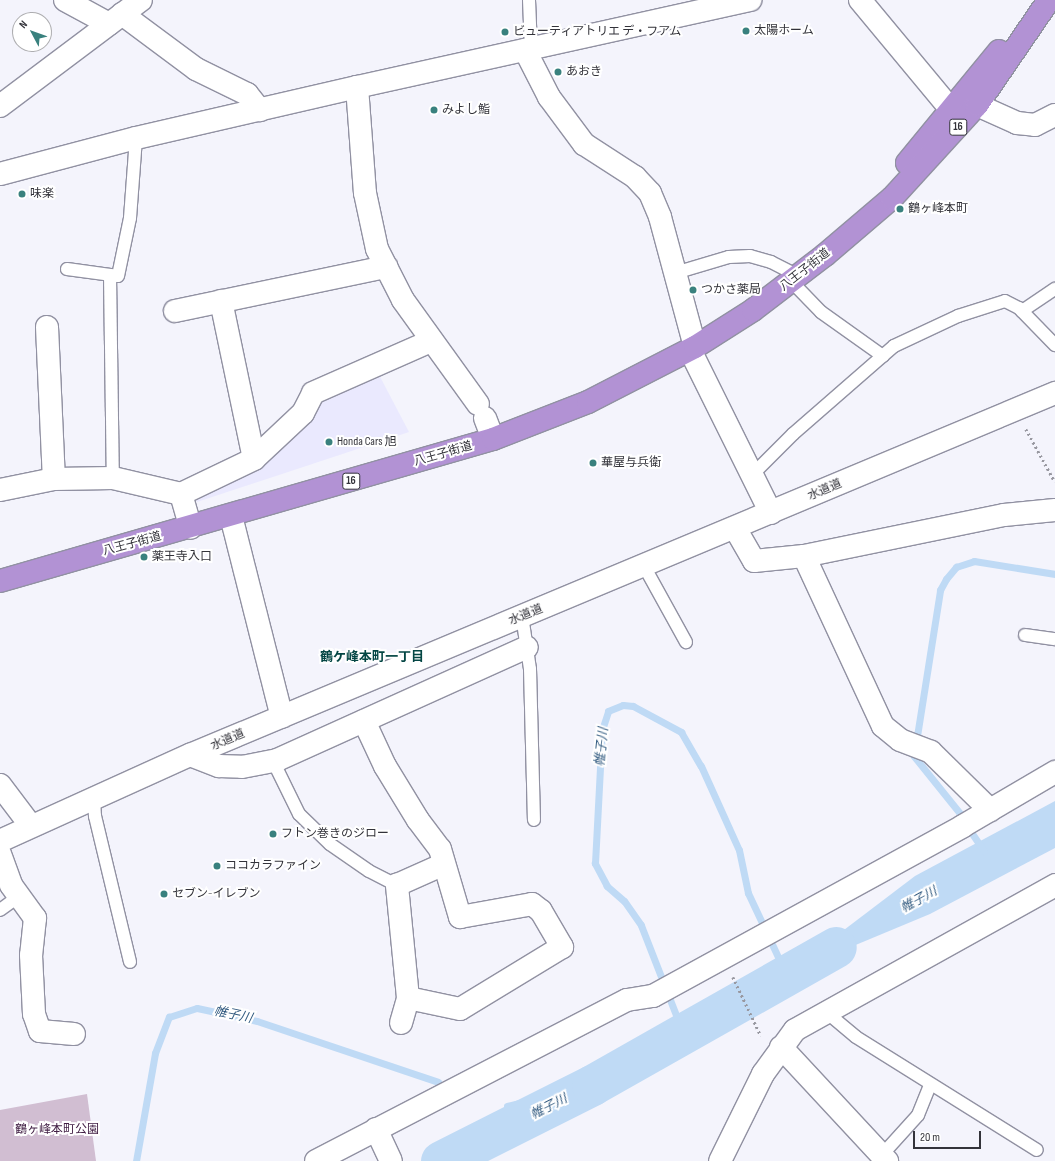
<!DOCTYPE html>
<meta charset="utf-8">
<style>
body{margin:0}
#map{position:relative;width:1055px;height:1161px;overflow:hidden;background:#f4f4fc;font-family:"Sofia Sans Condensed","Noto Sans JP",sans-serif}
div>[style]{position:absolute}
.built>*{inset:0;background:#eae9fe}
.green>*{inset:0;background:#d1bed2}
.water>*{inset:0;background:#bfdaf5}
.stream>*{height:7px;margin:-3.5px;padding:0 3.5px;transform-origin:3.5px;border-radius:3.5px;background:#bfdaf5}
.river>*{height:41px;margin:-20.5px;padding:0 20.5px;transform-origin:20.5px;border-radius:20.5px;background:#bfdaf5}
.path>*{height:2.5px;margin-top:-1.25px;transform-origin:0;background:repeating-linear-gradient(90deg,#9898a0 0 2px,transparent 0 5px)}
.roads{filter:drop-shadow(1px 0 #9191a2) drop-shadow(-1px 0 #9191a2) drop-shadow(0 1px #9191a2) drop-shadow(0 -1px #9191a2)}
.service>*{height:12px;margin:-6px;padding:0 6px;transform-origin:6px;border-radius:6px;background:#fff}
.minor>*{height:22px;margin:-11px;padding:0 11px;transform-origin:11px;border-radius:11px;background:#fff}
.tertiary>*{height:22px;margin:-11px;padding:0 11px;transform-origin:11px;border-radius:11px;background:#fff}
.trunk>*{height:22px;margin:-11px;padding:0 11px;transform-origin:11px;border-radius:11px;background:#b292d4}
.dots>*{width:11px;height:11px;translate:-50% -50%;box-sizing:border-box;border:2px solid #fff;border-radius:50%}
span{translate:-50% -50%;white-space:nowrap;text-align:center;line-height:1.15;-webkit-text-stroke:4px #fff;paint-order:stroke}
.shield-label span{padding:1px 3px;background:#fff;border:1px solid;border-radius:3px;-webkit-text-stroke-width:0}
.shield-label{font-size:11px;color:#33333a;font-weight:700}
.poi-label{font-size:12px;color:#33333a}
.left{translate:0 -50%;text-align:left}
.street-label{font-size:12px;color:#33333a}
.park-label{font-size:12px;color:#422045}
.neighbourhood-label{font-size:13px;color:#044644;font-weight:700}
.water-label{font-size:13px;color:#30597f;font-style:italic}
.north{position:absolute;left:12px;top:12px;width:40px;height:40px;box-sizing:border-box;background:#fff;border:1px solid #adadb0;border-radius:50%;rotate:311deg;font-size:11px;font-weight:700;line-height:16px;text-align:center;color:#33333a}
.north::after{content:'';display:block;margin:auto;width:14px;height:18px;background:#39817e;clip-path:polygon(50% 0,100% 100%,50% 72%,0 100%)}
.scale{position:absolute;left:913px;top:1131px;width:68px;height:18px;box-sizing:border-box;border:2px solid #33333a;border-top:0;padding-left:5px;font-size:12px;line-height:14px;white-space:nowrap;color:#33333a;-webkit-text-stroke:3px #fff;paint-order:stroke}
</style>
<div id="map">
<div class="built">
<div style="clip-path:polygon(376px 369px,409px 432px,197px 502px,194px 494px,316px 396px)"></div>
</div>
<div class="green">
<div style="clip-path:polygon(87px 1094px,96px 1161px,0 1161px,0 1110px)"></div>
</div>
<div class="water">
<div style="clip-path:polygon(1055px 801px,1055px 848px,930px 914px,786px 974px,915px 876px)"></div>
</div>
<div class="stream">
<div style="left:917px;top:736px;width:148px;rotate:-81deg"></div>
<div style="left:940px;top:590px;width:13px;rotate:-61deg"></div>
<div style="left:946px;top:579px;width:16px;rotate:-50deg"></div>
<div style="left:956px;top:567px;width:19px;rotate:-18deg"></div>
<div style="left:974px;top:561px;width:82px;rotate:9.1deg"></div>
<div style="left:913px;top:755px;width:78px;rotate:51.2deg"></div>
<div style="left:971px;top:832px;width:23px;rotate:56deg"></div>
<div style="left:683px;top:1033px;width:116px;rotate:-111.3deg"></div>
<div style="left:641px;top:925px;width:29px;rotate:-125deg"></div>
<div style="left:624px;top:901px;width:23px;rotate:-139deg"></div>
<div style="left:607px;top:886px;width:26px;rotate:-118deg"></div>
<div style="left:595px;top:863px;width:133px;rotate:-87deg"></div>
<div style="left:602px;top:730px;width:20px;rotate:-72deg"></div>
<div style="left:608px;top:711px;width:16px;rotate:-22deg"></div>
<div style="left:623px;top:705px;width:10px;rotate:6deg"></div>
<div style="left:633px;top:706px;width:55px;rotate:28.4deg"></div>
<div style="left:681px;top:732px;width:39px;rotate:60deg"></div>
<div style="left:701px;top:766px;width:92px;rotate:65.7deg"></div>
<div style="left:739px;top:850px;width:44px;rotate:78.2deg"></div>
<div style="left:748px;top:893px;width:89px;rotate:64.9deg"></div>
<div style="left:507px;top:1106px;width:88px;rotate:-13.9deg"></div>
<div style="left:136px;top:1161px;width:110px;rotate:-80deg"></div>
<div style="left:155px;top:1053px;width:39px;rotate:-69deg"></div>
<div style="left:169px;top:1017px;width:29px;rotate:-18deg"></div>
<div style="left:197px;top:1008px;width:61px;rotate:12.2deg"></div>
<div style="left:257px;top:1021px;width:191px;rotate:18.6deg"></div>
</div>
<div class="river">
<div style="left:441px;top:1161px;width:169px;rotate:-26.7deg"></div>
<div style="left:592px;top:1085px;width:280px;rotate:-29.5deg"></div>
</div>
<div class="path">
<div style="left:1026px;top:429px;width:60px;rotate:61.3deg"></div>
<div style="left:733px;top:977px;width:65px;rotate:64.6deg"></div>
</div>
<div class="roads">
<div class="service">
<div style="left:529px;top:0;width:48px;rotate:87.6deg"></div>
<div style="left:67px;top:269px;width:51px;rotate:7.8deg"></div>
<div style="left:118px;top:276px;width:59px;rotate:-78.3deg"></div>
<div style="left:130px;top:218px;width:80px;rotate:-85.7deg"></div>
<div style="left:675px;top:273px;width:56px;rotate:-16.5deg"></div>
<div style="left:729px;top:257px;width:21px;rotate:-3deg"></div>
<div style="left:750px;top:256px;width:22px;rotate:16deg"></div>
<div style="left:771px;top:262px;width:30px;rotate:27deg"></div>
<div style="left:110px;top:275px;width:203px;rotate:89.2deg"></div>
<div style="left:791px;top:281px;width:43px;rotate:45.9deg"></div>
<div style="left:821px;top:312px;width:76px;rotate:35.4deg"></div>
<div style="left:1022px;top:311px;width:40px;rotate:-34deg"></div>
<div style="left:752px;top:475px;width:58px;rotate:-45deg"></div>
<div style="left:793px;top:434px;width:134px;rotate:-41.1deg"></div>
<div style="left:894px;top:346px;width:71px;rotate:-25.1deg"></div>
<div style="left:958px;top:316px;width:49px;rotate:-17.7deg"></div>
<div style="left:1005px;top:301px;width:16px;rotate:27deg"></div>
<div style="left:1019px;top:308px;width:52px;rotate:45.8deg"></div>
<div style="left:644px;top:566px;width:87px;rotate:61.1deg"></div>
<div style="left:522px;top:616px;width:54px;rotate:81.4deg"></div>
<div style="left:530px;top:669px;width:151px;rotate:88.5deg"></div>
<div style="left:1025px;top:635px;width:30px;rotate:8deg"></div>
<div style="left:273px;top:761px;width:59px;rotate:63.9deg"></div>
<div style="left:299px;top:814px;width:43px;rotate:44.1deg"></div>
<div style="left:330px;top:844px;width:47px;rotate:34.7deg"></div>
<div style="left:369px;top:871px;width:31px;rotate:27deg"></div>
<div style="left:94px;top:798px;width:18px;rotate:87deg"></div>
<div style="left:95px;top:816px;width:150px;rotate:76.5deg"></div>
<div style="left:0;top:910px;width:24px;rotate:-36deg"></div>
<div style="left:825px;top:1011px;width:40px;rotate:40deg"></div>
<div style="left:856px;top:1037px;width:213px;rotate:32deg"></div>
<div style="left:881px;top:1156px;width:55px;rotate:-47.9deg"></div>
<div style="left:918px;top:1115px;width:32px;rotate:-68deg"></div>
</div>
<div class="minor">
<div style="left:65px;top:0;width:50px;rotate:28.6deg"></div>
<div style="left:860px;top:0;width:144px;rotate:50.3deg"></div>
<div style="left:122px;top:14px;width:92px;rotate:36.6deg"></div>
<div style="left:196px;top:69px;width:57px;rotate:26.1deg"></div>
<div style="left:247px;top:94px;width:21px;rotate:51deg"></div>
<div style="left:525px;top:50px;width:53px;rotate:62.9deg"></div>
<div style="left:549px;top:97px;width:59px;rotate:53.3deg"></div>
<div style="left:584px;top:144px;width:61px;rotate:32.9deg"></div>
<div style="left:635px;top:177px;width:22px;rotate:47deg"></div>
<div style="left:650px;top:193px;width:26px;rotate:67deg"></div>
<div style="left:660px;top:217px;width:135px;rotate:74.9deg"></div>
<div style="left:357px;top:87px;width:106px;rotate:85.7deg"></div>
<div style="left:365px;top:193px;width:57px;rotate:77.9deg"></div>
<div style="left:377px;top:249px;width:57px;rotate:63deg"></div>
<div style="left:403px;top:300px;width:128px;rotate:54.2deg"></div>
<div style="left:977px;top:105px;width:44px;rotate:24.2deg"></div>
<div style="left:1017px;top:123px;width:18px;rotate:6deg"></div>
<div style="left:1035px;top:125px;width:22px;rotate:-27deg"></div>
<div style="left:0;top:106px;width:176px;rotate:-36.9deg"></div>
<div style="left:221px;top:301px;width:161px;rotate:78.2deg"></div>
<div style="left:175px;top:311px;width:216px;rotate:-11.8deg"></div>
<div style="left:47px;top:327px;width:152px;rotate:87.4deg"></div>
<div style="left:690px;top:350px;width:182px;rotate:63.6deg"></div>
<div style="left:485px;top:418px;width:22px;rotate:69deg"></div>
<div style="left:0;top:490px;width:55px;rotate:-11.5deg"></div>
<div style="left:54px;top:479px;width:59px;rotate:-1deg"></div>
<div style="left:113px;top:478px;width:70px;rotate:13.2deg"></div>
<div style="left:181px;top:494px;width:35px;rotate:74deg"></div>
<div style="left:181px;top:494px;width:81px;rotate:-25.6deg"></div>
<div style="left:254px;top:459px;width:67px;rotate:-43.2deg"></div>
<div style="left:303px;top:413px;width:22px;rotate:-63deg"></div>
<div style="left:313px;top:393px;width:129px;rotate:-23.8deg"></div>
<div style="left:231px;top:516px;width:207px;rotate:75.8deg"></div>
<div style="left:735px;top:528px;width:38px;rotate:60deg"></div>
<div style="left:754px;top:561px;width:50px;rotate:-5.7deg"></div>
<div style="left:804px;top:556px;width:204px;rotate:-11.6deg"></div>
<div style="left:1004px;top:515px;width:51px;rotate:-5.6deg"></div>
<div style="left:804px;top:556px;width:187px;rotate:65.1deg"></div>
<div style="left:883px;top:726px;width:22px;rotate:39deg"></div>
<div style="left:900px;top:740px;width:33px;rotate:21deg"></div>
<div style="left:931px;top:752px;width:83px;rotate:44.5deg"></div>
<div style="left:364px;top:721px;width:50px;rotate:65deg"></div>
<div style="left:385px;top:766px;width:63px;rotate:58.6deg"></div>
<div style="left:418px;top:820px;width:36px;rotate:53deg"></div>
<div style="left:440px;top:849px;width:71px;rotate:73.6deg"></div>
<div style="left:460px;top:917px;width:73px;rotate:-10.2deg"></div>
<div style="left:532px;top:904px;width:11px;rotate:38deg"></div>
<div style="left:541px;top:911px;width:42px;rotate:59.7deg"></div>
<div style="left:562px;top:947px;width:119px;rotate:148.7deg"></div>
<div style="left:460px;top:1009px;width:53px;rotate:-168.1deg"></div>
<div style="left:190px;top:755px;width:31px;rotate:21deg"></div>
<div style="left:219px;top:766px;width:23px;rotate:2deg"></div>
<div style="left:242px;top:767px;width:36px;rotate:-11deg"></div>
<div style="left:277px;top:760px;width:274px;rotate:-24.3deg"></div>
<div style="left:0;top:785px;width:51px;rotate:52.9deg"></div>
<div style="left:0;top:854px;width:33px;rotate:70deg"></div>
<div style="left:11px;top:885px;width:41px;rotate:54deg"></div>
<div style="left:35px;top:918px;width:37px;rotate:96deg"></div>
<div style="left:31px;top:955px;width:59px;rotate:87.1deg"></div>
<div style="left:34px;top:1014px;width:18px;rotate:71deg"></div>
<div style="left:40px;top:1031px;width:34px;rotate:5deg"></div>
<div style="left:401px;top:1023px;width:26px;rotate:-74deg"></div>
<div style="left:408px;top:998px;width:114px;rotate:-95.6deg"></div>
<div style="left:397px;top:885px;width:51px;rotate:-24.1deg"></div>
<div style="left:781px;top:1047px;width:156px;rotate:47.1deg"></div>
<div style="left:376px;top:1129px;width:35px;rotate:65deg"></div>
<div style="left:316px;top:1161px;width:350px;rotate:-27.4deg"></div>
<div style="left:627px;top:1000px;width:26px;rotate:-9deg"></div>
<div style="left:653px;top:996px;width:354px;rotate:-28.7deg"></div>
<div style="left:963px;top:826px;width:107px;rotate:-30.4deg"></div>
<div style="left:720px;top:1161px;width:97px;rotate:-63.7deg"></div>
<div style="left:763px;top:1074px;width:54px;rotate:-54deg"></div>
<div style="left:795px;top:1030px;width:298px;rotate:-29.1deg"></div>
</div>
<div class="tertiary">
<div style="left:0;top:174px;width:141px;rotate:-14.8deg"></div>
<div style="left:136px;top:138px;width:227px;rotate:-13deg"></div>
<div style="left:357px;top:87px;width:403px;rotate:-12.5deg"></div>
<div style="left:0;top:841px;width:209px;rotate:-24.4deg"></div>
<div style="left:190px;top:755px;width:938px;rotate:-22.71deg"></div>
</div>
<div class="trunk">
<div style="left:907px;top:163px;width:145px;rotate:-50.6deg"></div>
<div style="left:0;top:581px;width:513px;rotate:-16.07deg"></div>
<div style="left:493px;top:439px;width:102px;rotate:-21.3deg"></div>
<div style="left:588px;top:402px;width:120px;rotate:-27.2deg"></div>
<div style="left:695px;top:347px;width:69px;rotate:-32.5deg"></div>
<div style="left:753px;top:310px;width:91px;rotate:-37.4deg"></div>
<div style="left:825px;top:255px;width:88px;rotate:-40.4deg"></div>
<div style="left:892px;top:198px;width:126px;rotate:-47.6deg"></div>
<div style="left:977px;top:105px;width:127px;rotate:-55.6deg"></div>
</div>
</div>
<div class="dots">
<div style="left:746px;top:31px;background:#39817e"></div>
<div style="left:505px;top:32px;background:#39817e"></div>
<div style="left:558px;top:72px;background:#39817e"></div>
<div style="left:434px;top:110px;background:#39817e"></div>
<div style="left:22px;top:194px;background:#39817e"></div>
<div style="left:900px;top:209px;background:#39817e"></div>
<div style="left:693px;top:290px;background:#39817e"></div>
<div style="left:329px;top:442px;background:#39817e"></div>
<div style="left:593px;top:463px;background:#39817e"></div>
<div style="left:144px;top:557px;background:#39817e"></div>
<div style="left:273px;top:834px;background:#39817e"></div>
<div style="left:217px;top:866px;background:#39817e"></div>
<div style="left:164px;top:894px;background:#39817e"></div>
</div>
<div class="shield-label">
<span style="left:958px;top:127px">16</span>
<span style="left:351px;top:481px">16</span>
</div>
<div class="poi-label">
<span class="left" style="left:754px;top:31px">太陽ホーム</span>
<span class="left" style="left:513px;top:32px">ビューティアトリエ デ・フアム</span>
<span class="left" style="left:566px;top:72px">あおき</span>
<span class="left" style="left:442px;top:110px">みよし鮨</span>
<span class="left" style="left:30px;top:194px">味楽</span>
<span class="left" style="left:908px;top:209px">鶴ヶ峰本町</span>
<span class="left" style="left:701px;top:290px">つかさ薬局</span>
<span class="left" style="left:337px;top:442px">Honda Cars 旭</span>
<span class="left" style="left:601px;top:463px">華屋与兵衛</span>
<span class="left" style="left:152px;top:557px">薬王寺入口</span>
<span class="left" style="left:281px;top:834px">フトン巻きのジロー</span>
<span class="left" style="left:225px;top:866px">ココカラファイン</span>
<span class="left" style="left:172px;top:894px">セブン-イレブン</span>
</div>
<div class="street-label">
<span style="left:805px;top:270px;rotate:-38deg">八王子街道</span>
<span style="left:443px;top:454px;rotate:-16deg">八王子街道</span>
<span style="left:825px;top:490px;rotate:-23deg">水道道</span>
<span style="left:132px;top:544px;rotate:-15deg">八王子街道</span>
<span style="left:526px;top:615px;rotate:-22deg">水道道</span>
<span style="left:228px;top:740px;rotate:-23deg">水道道</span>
</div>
<div class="park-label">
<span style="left:57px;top:1130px">鶴ヶ峰本町公園</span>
</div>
<div class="neighbourhood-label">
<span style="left:372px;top:657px">鶴ケ峰本町一丁目</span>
</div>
<div class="water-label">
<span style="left:602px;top:747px;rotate:-84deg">帷子川</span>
<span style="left:919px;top:900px;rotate:-29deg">帷子川</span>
<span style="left:233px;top:1015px;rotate:12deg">帷子川</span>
<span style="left:549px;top:1107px;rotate:-27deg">帷子川</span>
</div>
<div class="north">N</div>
<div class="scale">20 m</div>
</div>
